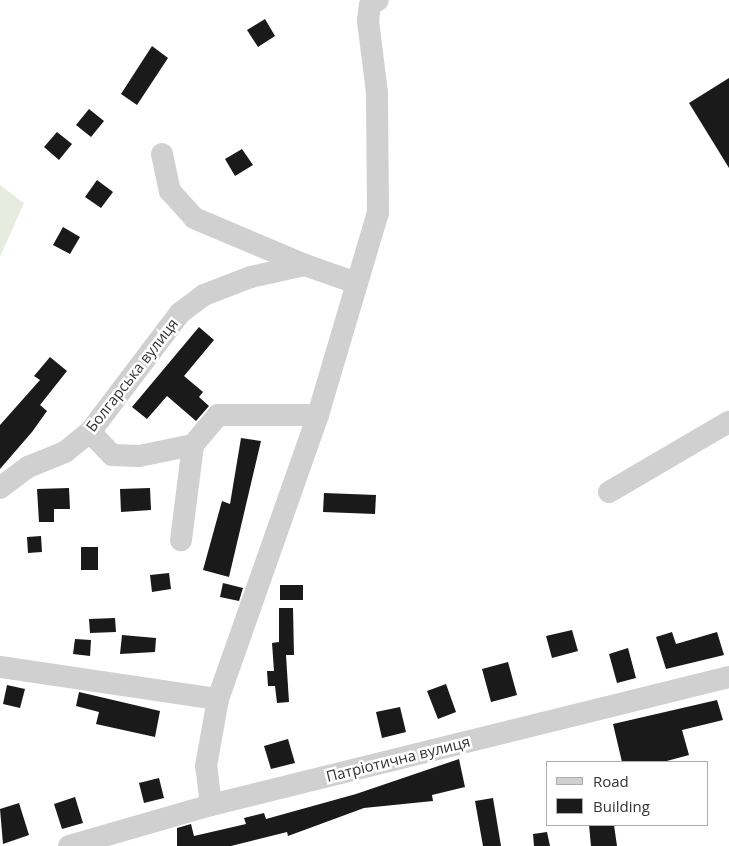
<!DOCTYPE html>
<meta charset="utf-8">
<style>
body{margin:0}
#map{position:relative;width:729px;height:846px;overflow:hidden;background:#fff;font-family:"Open Sans",sans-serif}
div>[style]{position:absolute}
.green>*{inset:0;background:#e6ecdf}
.building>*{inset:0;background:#1a1a1a}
.minor>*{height:22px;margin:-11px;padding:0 11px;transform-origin:11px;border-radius:11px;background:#d0d0d0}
span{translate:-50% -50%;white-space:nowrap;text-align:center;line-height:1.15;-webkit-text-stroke:5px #fff;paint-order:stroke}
.street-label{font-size:15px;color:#333}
.legend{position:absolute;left:546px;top:761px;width:162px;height:65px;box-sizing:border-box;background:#fff;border:1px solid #adadad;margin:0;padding:6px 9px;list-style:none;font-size:15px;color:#333}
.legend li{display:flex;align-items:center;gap:10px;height:25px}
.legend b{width:25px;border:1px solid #adadad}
</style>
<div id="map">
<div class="green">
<div style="clip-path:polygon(0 185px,24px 203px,0 257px)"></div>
</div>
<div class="building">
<div style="clip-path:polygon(265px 19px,275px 36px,258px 47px,247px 30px)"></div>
<div style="clip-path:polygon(152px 46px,168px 58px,137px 105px,121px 94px)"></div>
<div style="clip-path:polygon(729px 78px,729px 168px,689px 103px)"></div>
<div style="clip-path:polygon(89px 109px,104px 121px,91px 137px,76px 125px)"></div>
<div style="clip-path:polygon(57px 132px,72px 144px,59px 160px,44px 147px)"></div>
<div style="clip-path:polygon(242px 149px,253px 165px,235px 176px,225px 159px)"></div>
<div style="clip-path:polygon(97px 180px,113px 192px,101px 208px,85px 197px)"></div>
<div style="clip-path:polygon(63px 227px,80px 237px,70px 254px,53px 245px)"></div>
<div style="clip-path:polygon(199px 327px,214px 340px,184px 376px,203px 392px,199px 397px,209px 406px,196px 421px,167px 396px,147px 419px,132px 407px)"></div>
<div style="clip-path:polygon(50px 357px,67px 371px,40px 405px,47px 411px,32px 432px,0 469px,0 425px,40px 380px,34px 376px)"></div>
<div style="clip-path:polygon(241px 438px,261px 441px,229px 577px,203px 570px,222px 501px,230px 504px)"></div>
<div style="clip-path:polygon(69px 488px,70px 509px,54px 509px,54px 522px,39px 522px,37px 489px)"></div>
<div style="clip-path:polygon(150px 488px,151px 510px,121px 512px,120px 489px)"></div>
<div style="clip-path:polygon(324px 493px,376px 495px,375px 514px,323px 512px)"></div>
<div style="clip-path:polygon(41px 536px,42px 552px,28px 553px,27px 537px)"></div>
<div style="clip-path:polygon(81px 547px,98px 547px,98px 570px,81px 570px)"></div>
<div style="clip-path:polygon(169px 573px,171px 589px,152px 592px,150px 575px)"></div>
<div style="clip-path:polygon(223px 583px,243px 588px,239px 601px,220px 597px)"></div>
<div style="clip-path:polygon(280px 585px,303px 585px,303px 600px,280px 600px)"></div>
<div style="clip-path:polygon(279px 608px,293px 608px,294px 655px,286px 655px,289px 702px,277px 703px,275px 686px,268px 686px,267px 671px,274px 671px,272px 643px,279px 642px)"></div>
<div style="clip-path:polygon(115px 618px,116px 632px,90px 633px,89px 619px)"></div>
<div style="clip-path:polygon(572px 630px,578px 651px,552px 658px,546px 636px)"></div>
<div style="clip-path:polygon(672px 632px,676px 644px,717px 632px,724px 655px,666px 669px,656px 637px)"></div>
<div style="clip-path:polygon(122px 635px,156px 638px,155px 652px,120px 654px)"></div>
<div style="clip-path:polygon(75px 639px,91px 640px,90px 656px,73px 654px)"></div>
<div style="clip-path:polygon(628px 648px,636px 678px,617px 683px,609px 654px)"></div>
<div style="clip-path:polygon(508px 662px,517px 695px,491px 702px,482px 669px)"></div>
<div style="clip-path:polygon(446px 684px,456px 712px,438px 719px,427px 691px)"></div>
<div style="clip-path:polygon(7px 685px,25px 689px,20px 708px,3px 704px)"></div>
<div style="clip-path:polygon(79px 692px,160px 711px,155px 737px,96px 724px,99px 712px,76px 706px)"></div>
<div style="clip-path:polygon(717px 700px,723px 720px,682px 730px,689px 755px,663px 762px,622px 762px,613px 724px)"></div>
<div style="clip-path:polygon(400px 707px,406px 732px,382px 738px,376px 712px)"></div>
<div style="clip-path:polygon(288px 739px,295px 763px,271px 769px,264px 746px)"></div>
<div style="clip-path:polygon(459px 759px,465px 787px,432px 795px,433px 801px,364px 808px,288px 836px,287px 832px,231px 846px,177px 846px,177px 828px,191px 824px,194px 836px,246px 824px,244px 818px,264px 813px,266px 819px,356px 794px)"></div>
<div style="clip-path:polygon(159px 778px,164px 798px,144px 803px,139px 783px)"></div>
<div style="clip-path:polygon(75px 797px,83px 823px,62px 829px,54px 804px)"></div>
<div style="clip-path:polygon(493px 798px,501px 846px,483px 846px,475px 801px)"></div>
<div style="clip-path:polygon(19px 803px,29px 835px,3px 844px,0 809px)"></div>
<div style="clip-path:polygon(589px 825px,614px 825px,617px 846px,591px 846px)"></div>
<div style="clip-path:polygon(547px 832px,550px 846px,534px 846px,533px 834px)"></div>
</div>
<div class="minor">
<div style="left:162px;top:154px;width:38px;rotate:78deg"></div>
<div style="left:170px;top:191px;width:36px;rotate:48deg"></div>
<div style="left:194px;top:218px;width:121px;rotate:22.9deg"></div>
<div style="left:90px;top:432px;width:32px;rotate:46deg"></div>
<div style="left:112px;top:455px;width:27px;rotate:2deg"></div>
<div style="left:139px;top:456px;width:55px;rotate:-11.5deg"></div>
<div style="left:193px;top:445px;width:96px;rotate:97.2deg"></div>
<div style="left:193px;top:445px;width:39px;rotate:-50deg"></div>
<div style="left:218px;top:415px;width:100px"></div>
<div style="left:0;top:488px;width:35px;rotate:-37deg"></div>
<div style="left:28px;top:467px;width:40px;rotate:-22deg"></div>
<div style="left:65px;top:452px;width:32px;rotate:-39deg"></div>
<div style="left:90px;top:432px;width:149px;rotate:-52.9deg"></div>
<div style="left:180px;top:313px;width:30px;rotate:-37deg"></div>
<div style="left:204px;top:295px;width:50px;rotate:-21deg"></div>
<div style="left:251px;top:277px;width:55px;rotate:-12.5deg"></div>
<div style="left:305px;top:265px;width:54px;rotate:19.4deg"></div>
<div style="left:609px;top:492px;width:139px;rotate:-30.3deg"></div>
<div style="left:0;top:667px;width:220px;rotate:8.4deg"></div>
<div style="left:211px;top:805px;width:39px;rotate:-97deg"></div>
<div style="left:206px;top:766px;width:68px;rotate:-79.8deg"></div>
<div style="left:218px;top:699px;width:301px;rotate:-70.6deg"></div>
<div style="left:318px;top:415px;width:211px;rotate:-73.5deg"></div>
<div style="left:378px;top:213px;width:120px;rotate:-90.5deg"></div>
<div style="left:377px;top:93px;width:73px;rotate:-97.1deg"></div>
<div style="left:368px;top:21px;width:16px;rotate:-83deg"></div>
<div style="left:370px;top:5px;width:9px;rotate:-32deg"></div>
<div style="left:69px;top:846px;width:148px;rotate:-16.1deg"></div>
<div style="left:211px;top:805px;width:534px;rotate:-13.88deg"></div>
</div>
<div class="street-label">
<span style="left:132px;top:375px;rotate:-52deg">Болгарська вулиця</span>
<span style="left:398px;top:759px;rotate:-14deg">Патріотична вулиця</span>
</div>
<ul class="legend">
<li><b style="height:6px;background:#d0d0d0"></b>Road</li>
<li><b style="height:14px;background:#1a1a1a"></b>Building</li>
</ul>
</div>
